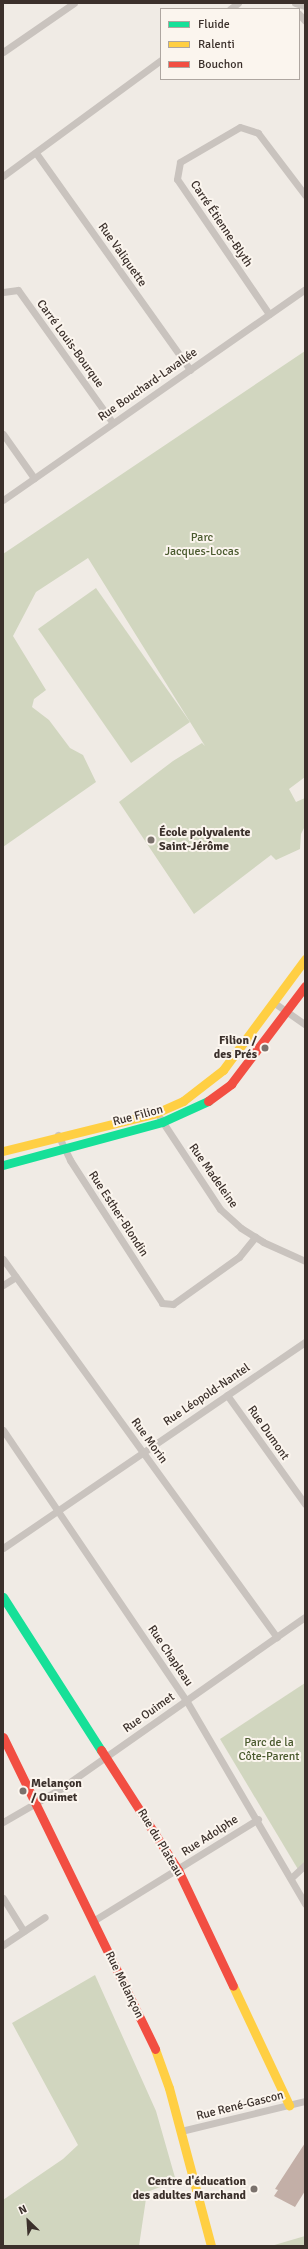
<!DOCTYPE html>
<meta charset="utf-8">
<style>
body{margin:0}
#map{position:relative;width:308px;height:2249px;overflow:hidden;background:#f0ebe5;font-family:Signika,sans-serif}
div>[style]{position:absolute}
.green>*{inset:0;background:#d1d6bf}
.building>*{inset:0;background:#c3afa7}
.street>*{height:7px;margin:-3.5px;padding:0 3.5px;transform-origin:3.5px;border-radius:3.5px;background:#c9c3be}
.fast>*{height:9px;margin:-4.5px;padding:0 4.5px;transform-origin:4.5px;border-radius:4.5px;background:#16e098}
.slow>*{height:9px;margin:-4.5px;padding:0 4.5px;transform-origin:4.5px;border-radius:4.5px;background:#ffcf43}
.jam>*{height:9px;margin:-4.5px;padding:0 4.5px;transform-origin:4.5px;border-radius:4.5px;background:#f24e42}
.dots>*{width:11px;height:11px;translate:-50% -50%;box-sizing:border-box;border:2px solid #fbf5ee;border-radius:50%}
span{translate:-50% -50%;white-space:nowrap;text-align:center;line-height:1.15;-webkit-text-stroke:4px #fbf5ee;paint-order:stroke}
.street-label{font-size:12px;color:#3b302b}
.park-label{font-size:12px;color:#4a5a2e}
.poi-label{font-size:12px;color:#3b302b;font-weight:700}
.left{translate:0 -50%;text-align:left}
.right{translate:-100% -50%;text-align:right}
.frame{position:absolute;inset:0;border:4px solid #3b302b;pointer-events:none}
.legend{position:absolute;left:160px;top:8px;width:140px;height:72px;box-sizing:border-box;background:#fbf5ee;border:1px solid #aea6a0;margin:0;padding:5px 7px;list-style:none;font-size:12px;color:#3b302b}
.legend li{display:flex;align-items:center;gap:8px;height:20px}
.legend b{width:20px;border:1px solid #aea6a0}
.north{position:absolute;left:8px;top:2201px;width:40px;height:40px;-webkit-text-stroke:3px #fbf5ee;paint-order:stroke;rotate:335deg;font-size:11px;font-weight:700;line-height:16px;text-align:center;color:#3b302b}
.north::after{content:'';display:block;margin:auto;width:14px;height:18px;background:#3b302b;clip-path:polygon(50% 0,100% 100%,50% 72%,0 100%)}
</style>
<div id="map">
<div class="green">
<div style="clip-path:polygon(305px 351px,305px 777px,289px 789px,296px 802px,305px 798px,305px 826px,301px 834px,300px 849px,276px 860px,271px 855px,194px 914px,119px 802px,173px 761px,202px 743px,205px 746px,88px 558px,36px 592px,13px 636px,46px 690px,34px 699px,32px 707px,49px 720px,70px 748px,83px 755px,96px 782px,3px 847px,3px 554px)"></div>
<div style="clip-path:polygon(96px 588px,190px 722px,131px 763px,38px 629px)"></div>
<div style="clip-path:polygon(305px 1683px,305px 1866px,299px 1871px,220px 1739px)"></div>
<div style="clip-path:polygon(95px 1975px,156px 2111px,176px 2181px,147px 2192px,139px 2246px,3px 2246px,3px 2200px,63px 2159px,78px 2145px,12px 2023px)"></div>
<div style="clip-path:polygon(305px 2236px,305px 2246px,271px 2246px)"></div>
</div>
<div class="building">
<div style="clip-path:polygon(305px 2143px,305px 2191px,295px 2207px,274px 2196px,278px 2190px,275px 2189px)"></div>
</div>
<div class="street">
<div style="left:295px;top:3px;width:10px;rotate:17deg"></div>
<div style="left:230px;top:9px;width:10px;rotate:-37deg"></div>
<div style="left:299px;top:14px;width:9px;rotate:49deg"></div>
<div style="left:3px;top:52px;width:86px;rotate:-34.6deg"></div>
<div style="left:36px;top:153px;width:266px;rotate:54.6deg"></div>
<div style="left:3px;top:176px;width:196px;rotate:-36.3deg"></div>
<div style="left:3px;top:292px;width:15px;rotate:-8deg"></div>
<div style="left:18px;top:290px;width:163px;rotate:54.5deg"></div>
<div style="left:269px;top:314px;width:163px;rotate:-124.3deg"></div>
<div style="left:177px;top:179px;width:17px;rotate:-80deg"></div>
<div style="left:180px;top:162px;width:69px;rotate:-30.3deg"></div>
<div style="left:240px;top:127px;width:19px;rotate:18deg"></div>
<div style="left:258px;top:133px;width:78px;rotate:52.8deg"></div>
<div style="left:3px;top:434px;width:54px;rotate:54.8deg"></div>
<div style="left:3px;top:500px;width:368px;rotate:-34.9deg"></div>
<div style="left:273px;top:1002px;width:39px;rotate:35deg"></div>
<div style="left:160px;top:1118px;width:109px;rotate:56.6deg"></div>
<div style="left:220px;top:1209px;width:28px;rotate:42deg"></div>
<div style="left:241px;top:1228px;width:26px;rotate:32deg"></div>
<div style="left:263px;top:1242px;width:46px;rotate:24.3deg"></div>
<div style="left:58px;top:1135px;width:28px;rotate:64deg"></div>
<div style="left:70px;top:1160px;width:170px;rotate:57.2deg"></div>
<div style="left:162px;top:1303px;width:11px;rotate:5deg"></div>
<div style="left:173px;top:1304px;width:81px;rotate:-35.5deg"></div>
<div style="left:239px;top:1257px;width:26px;rotate:-51deg"></div>
<div style="left:3px;top:1259px;width:467px;rotate:54.1deg"></div>
<div style="left:3px;top:1285px;width:15px;rotate:-32deg"></div>
<div style="left:227px;top:1395px;width:134px;rotate:54.4deg"></div>
<div style="left:3px;top:1430px;width:326px;rotate:55.9deg"></div>
<div style="left:186px;top:1700px;width:236px;rotate:59.7deg"></div>
<div style="left:3px;top:1548px;width:366px;rotate:-34.3deg"></div>
<div style="left:3px;top:1822px;width:66px;rotate:-30.1deg"></div>
<div style="left:60px;top:1789px;width:299px;rotate:-35.1deg"></div>
<div style="left:291px;top:1878px;width:19px;rotate:-43deg"></div>
<div style="left:3px;top:1898px;width:39px;rotate:58deg"></div>
<div style="left:93px;top:1921px;width:194px;rotate:-31.7deg"></div>
<div style="left:3px;top:1945px;width:50px;rotate:-33.7deg"></div>
<div style="left:181px;top:2131px;width:128px;rotate:-13.6deg"></div>
</div>
<div class="fast">
<div style="left:3px;top:1165px;width:165px;rotate:-15.1deg"></div>
<div style="left:162px;top:1122px;width:51px;rotate:-24.5deg"></div>
<div style="left:3px;top:1597px;width:182px;rotate:57.4deg"></div>
</div>
<div class="slow">
<div style="left:3px;top:1151px;width:158px;rotate:-13.9deg"></div>
<div style="left:156px;top:1113px;width:30px;rotate:-24deg"></div>
<div style="left:183px;top:1101px;width:51px;rotate:-37.8deg"></div>
<div style="left:223px;top:1070px;width:138px;rotate:-53.5deg"></div>
<div style="left:233px;top:1986px;width:132px;rotate:64.8deg"></div>
<div style="left:155px;top:2049px;width:41px;rotate:70.3deg"></div>
<div style="left:169px;top:2088px;width:163px;rotate:75.1deg"></div>
</div>
<div class="jam">
<div style="left:208px;top:1101px;width:29px;rotate:-36deg"></div>
<div style="left:231px;top:1084px;width:123px;rotate:-52.9deg"></div>
<div style="left:3px;top:1737px;width:347px;rotate:64deg"></div>
<div style="left:101px;top:1750px;width:143px;rotate:57.3deg"></div>
<div style="left:178px;top:1870px;width:128px;rotate:64.6deg"></div>
</div>
<div class="dots">
<div style="left:151px;top:840px;background:#7a716c"></div>
<div style="left:265px;top:1048px;background:#7a716c"></div>
<div style="left:23px;top:1791px;background:#7a716c"></div>
<div style="left:254px;top:2189px;background:#7a716c"></div>
</div>
<div class="street-label">
<span style="left:221px;top:224px;rotate:56deg">Carré Étienne-Blyth</span>
<span style="left:122px;top:255px;rotate:55deg">Rue Valiquette</span>
<span style="left:70px;top:344px;rotate:54deg">Carré Louis-Bourque</span>
<span style="left:148px;top:385px;rotate:-35deg">Rue Bouchard-Lavallée</span>
<span style="left:138px;top:1116px;rotate:-15deg">Rue Filion</span>
<span style="left:213px;top:1176px;rotate:55deg">Rue Madeleine</span>
<span style="left:118px;top:1214px;rotate:57deg">Rue Esther-Blondin</span>
<span style="left:207px;top:1395px;rotate:-34deg">Rue Léopold-Nantel</span>
<span style="left:268px;top:1433px;rotate:55deg">Rue Dumont</span>
<span style="left:149px;top:1441px;rotate:54deg">Rue Morin</span>
<span style="left:170px;top:1656px;rotate:56deg">Rue Chapleau</span>
<span style="left:149px;top:1713px;rotate:-35deg">Rue Ouimet</span>
<span style="left:210px;top:1836px;rotate:-33deg">Rue Adolphe</span>
<span style="left:160px;top:1843px;rotate:59deg">Rue du Plateau</span>
<span style="left:124px;top:1985px;rotate:64deg">Rue Melançon</span>
<span style="left:240px;top:2106px;rotate:-14deg">Rue René-Gascon</span>
</div>
<div class="park-label">
<span style="left:202px;top:545px">Parc<br>Jacques-Locas</span>
<span style="left:269px;top:1750px">Parc de la<br>Côte-Parent</span>
</div>
<div class="poi-label">
<span class="left" style="left:159px;top:840px">École polyvalente<br>Saint-Jérôme</span>
<span class="right" style="left:257px;top:1048px">Filion /<br>des Prés</span>
<span class="left" style="left:31px;top:1791px">Melançon<br>/ Ouimet</span>
<span class="right" style="left:246px;top:2189px">Centre d'éducation<br>des adultes Marchand</span>
</div>
<div class="frame"></div>
<ul class="legend">
<li><b style="height:5px;background:#16e098"></b>Fluide</li>
<li><b style="height:5px;background:#ffcf43"></b>Ralenti</li>
<li><b style="height:5px;background:#f24e42"></b>Bouchon</li>
</ul>
<div class="north">N</div>
</div>
